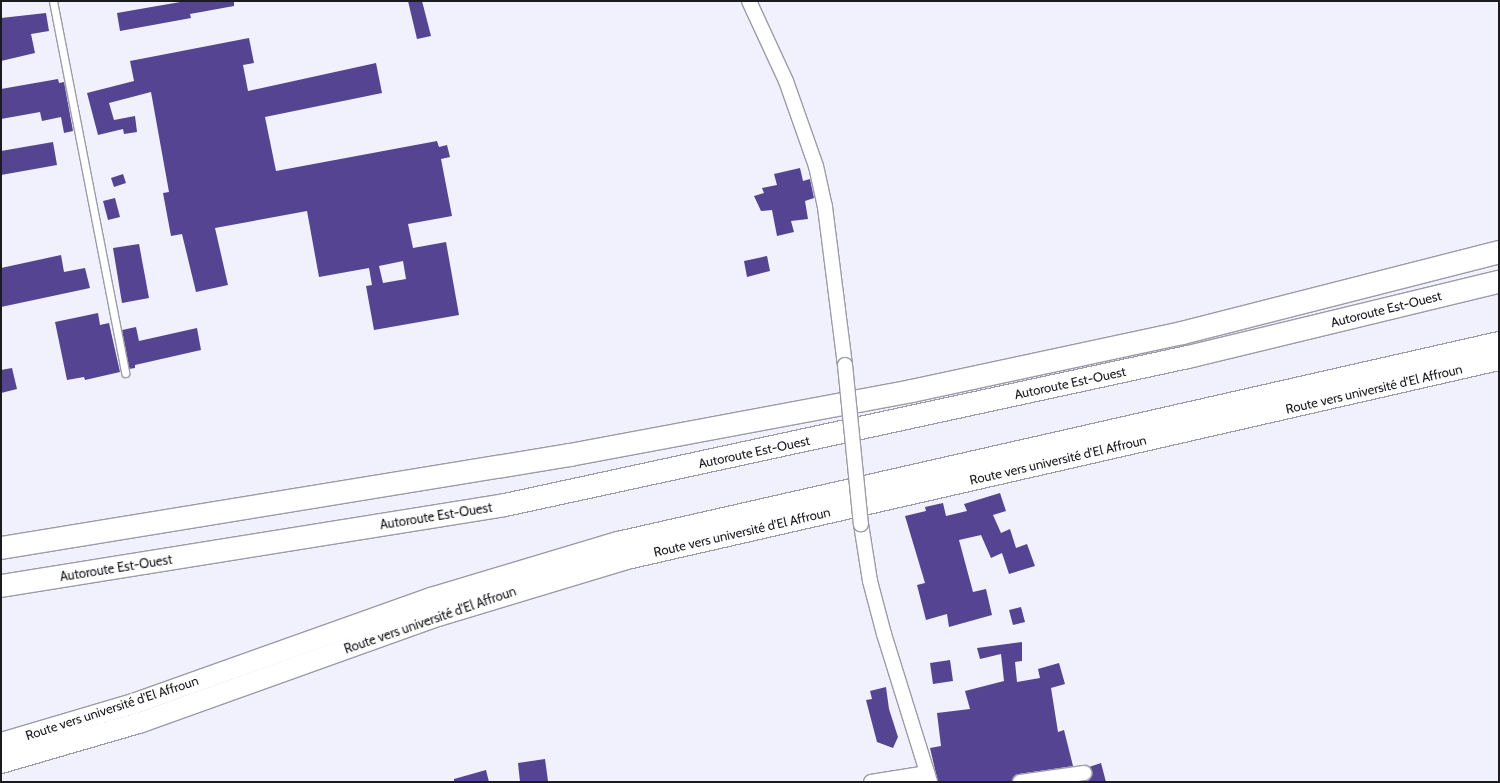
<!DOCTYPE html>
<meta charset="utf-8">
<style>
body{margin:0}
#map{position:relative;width:1500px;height:783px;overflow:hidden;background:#f1f0fd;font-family:Cabin,sans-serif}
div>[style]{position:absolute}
.building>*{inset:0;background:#554491}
.roads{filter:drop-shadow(1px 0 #9c9ba7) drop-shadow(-1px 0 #9c9ba7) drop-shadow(0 1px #9c9ba7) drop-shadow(0 -1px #9c9ba7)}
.service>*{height:7px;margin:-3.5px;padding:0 3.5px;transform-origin:3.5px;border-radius:3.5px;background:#fff}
.minor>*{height:14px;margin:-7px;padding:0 7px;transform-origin:7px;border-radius:7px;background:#fff}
.secondary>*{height:20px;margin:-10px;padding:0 10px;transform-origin:10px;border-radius:10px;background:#fff}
.motorway>*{height:22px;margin:-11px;padding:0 11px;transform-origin:11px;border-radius:11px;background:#fff}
.bridges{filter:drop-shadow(1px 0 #9c9ba7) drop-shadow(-1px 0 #9c9ba7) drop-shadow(0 1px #9c9ba7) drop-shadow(0 -1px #9c9ba7)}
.minor-bridge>*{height:14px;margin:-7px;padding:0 7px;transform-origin:7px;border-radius:7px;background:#fff}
span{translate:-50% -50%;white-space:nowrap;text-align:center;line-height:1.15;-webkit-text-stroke:4px #fff;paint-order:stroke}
.street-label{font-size:13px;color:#1a1a1f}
.frame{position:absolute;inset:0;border:2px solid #1a1a1f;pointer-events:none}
</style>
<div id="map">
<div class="building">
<div style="clip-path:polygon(186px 1px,234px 1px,234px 6px,190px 14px,191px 18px,120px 31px,117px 13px)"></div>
<div style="clip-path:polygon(408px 1px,422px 1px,431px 36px,417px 39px)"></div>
<div style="clip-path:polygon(46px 13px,49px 31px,31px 34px,35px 53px,1px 61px,1px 18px)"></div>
<div style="clip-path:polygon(evenodd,249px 38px,254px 63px,243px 65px,248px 91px,376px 63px,382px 93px,265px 117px,276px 171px,437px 141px,439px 147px,447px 145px,450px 157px,441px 159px,452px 216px,408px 224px,413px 248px,446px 242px,459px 315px,374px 330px,366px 286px,372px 285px,369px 268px,319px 277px,307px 211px,215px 228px,228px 285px,196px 292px,182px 234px,171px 236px,163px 193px,169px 192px,151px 92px,109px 103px,114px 120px,135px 116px,137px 132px,124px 134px,123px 129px,98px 135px,87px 93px,134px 81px,130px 61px,249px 38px,403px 261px,406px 279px,383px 283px,379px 266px,403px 261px)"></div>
<div style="clip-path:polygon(58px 79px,59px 83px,64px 82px,73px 131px,64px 133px,61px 117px,42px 121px,40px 112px,1px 119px,1px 89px)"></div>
<div style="clip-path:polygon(53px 142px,57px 165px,1px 175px,1px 151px)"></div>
<div style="clip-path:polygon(800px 168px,803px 181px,810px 179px,814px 198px,805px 201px,808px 219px,791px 221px,794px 232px,777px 236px,772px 210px,761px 211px,754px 196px,764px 193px,762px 188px,777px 185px,774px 174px)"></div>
<div style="clip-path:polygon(123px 174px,126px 183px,114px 187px,111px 178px)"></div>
<div style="clip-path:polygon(115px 198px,120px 217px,108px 220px,103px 201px)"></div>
<div style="clip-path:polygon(139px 244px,149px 298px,122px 303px,113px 248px)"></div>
<div style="clip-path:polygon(61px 255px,64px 272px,85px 268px,90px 288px,1px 307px,1px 268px)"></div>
<div style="clip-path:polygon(767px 256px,770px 271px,747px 277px,744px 261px)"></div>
<div style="clip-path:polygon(98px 313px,100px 325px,109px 323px,120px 372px,85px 380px,84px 377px,67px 380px,55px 322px)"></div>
<div style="clip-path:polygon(136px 327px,139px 341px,197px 328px,201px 350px,135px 365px,135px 368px,129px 369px,122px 330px)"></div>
<div style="clip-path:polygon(12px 368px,17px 389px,1px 393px,1px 370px)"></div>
<div style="clip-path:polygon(1000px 493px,1006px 511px,993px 515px,1001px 533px,1010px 529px,1016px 548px,1027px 544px,1035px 566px,1009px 574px,1002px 553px,991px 558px,981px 535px,959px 540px,973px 592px,986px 589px,992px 615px,949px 627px,947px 614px,926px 620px,917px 585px,925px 583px,905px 516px,926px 511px,925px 507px,943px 503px,946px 516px,967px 511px,964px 504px)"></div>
<div style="clip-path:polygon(1021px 607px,1025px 622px,1013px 625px,1009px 610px)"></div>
<div style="clip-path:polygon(1022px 642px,1022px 661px,1015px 662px,1017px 682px,1040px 678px,1038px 669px,1059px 663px,1065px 684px,1051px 688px,1058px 732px,1064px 730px,1073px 766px,1019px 774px,1012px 782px,938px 782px,930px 748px,941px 746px,937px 713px,970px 709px,965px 691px,1004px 681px,1001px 654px,980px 659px,977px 648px)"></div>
<div style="clip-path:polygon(950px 660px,953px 681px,933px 684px,930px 663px)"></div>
<div style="clip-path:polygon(886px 687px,889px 709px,898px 737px,893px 748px,877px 742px,866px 700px,872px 699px,870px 691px)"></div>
<div style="clip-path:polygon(545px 759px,548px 781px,520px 782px,518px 763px)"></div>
<div style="clip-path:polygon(1101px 763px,1106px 782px,1087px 782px,1092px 776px,1089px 767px)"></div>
<div style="clip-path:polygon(486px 770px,489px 782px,454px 782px,454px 779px)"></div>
</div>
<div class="roads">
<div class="service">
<div style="left:53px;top:1px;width:379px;rotate:79deg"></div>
</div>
<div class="minor">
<div style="left:749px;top:1px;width:88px;rotate:65.2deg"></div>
<div style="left:786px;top:81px;width:90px;rotate:70.6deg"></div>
<div style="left:816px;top:166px;width:42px;rotate:77.6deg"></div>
<div style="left:825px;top:207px;width:159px;rotate:82.8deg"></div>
<div style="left:861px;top:524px;width:58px;rotate:81deg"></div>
<div style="left:870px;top:581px;width:55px;rotate:75.2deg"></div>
<div style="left:884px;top:634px;width:155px;rotate:72.7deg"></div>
<div style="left:871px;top:782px;width:57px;rotate:-9.1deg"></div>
<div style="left:1020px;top:782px;width:65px;rotate:-8deg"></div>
</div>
<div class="secondary">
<div style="left:1px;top:743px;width:138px;rotate:-16.5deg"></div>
<div style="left:133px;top:704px;width:316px;rotate:-19.6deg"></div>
<div style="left:431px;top:598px;width:195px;rotate:-16.7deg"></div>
<div style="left:618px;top:542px;width:903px;rotate:-12.79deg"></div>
<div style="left:1px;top:763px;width:144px;rotate:-16.2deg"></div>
<div style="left:139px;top:723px;width:318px;rotate:-19.7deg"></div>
<div style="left:438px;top:616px;width:197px;rotate:-16.8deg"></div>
<div style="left:627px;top:559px;width:894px;rotate:-12.86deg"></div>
</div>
<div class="motorway">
<div style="left:1px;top:548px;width:577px;rotate:-9.28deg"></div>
<div style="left:570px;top:455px;width:348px;rotate:-10.6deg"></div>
<div style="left:912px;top:391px;width:276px;rotate:-12.1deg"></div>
<div style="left:1182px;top:333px;width:327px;rotate:-14.3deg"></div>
<div style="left:1px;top:586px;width:510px;rotate:-9.13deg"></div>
<div style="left:505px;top:505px;width:699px;rotate:-12.23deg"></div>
<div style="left:1188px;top:357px;width:320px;rotate:-13.6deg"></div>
</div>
</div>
<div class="bridges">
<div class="minor-bridge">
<div style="left:845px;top:365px;width:160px;rotate:84.3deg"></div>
</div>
</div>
<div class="street-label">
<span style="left:1386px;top:309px;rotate:-14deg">Autoroute Est-Ouest</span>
<span style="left:1070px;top:383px;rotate:-12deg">Autoroute Est-Ouest</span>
<span style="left:1374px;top:389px;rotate:-13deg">Route vers université d'El Affroun</span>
<span style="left:754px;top:452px;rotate:-12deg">Autoroute Est-Ouest</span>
<span style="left:1058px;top:460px;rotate:-13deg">Route vers université d'El Affroun</span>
<span style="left:436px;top:516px;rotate:-9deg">Autoroute Est-Ouest</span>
<span style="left:742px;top:532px;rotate:-13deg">Route vers université d'El Affroun</span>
<span style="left:116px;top:568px;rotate:-9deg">Autoroute Est-Ouest</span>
<span style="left:430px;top:620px;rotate:-19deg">Route vers université d'El Affroun</span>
<span style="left:112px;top:708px;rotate:-18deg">Route vers université d'El Affroun</span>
</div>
<div class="frame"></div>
</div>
